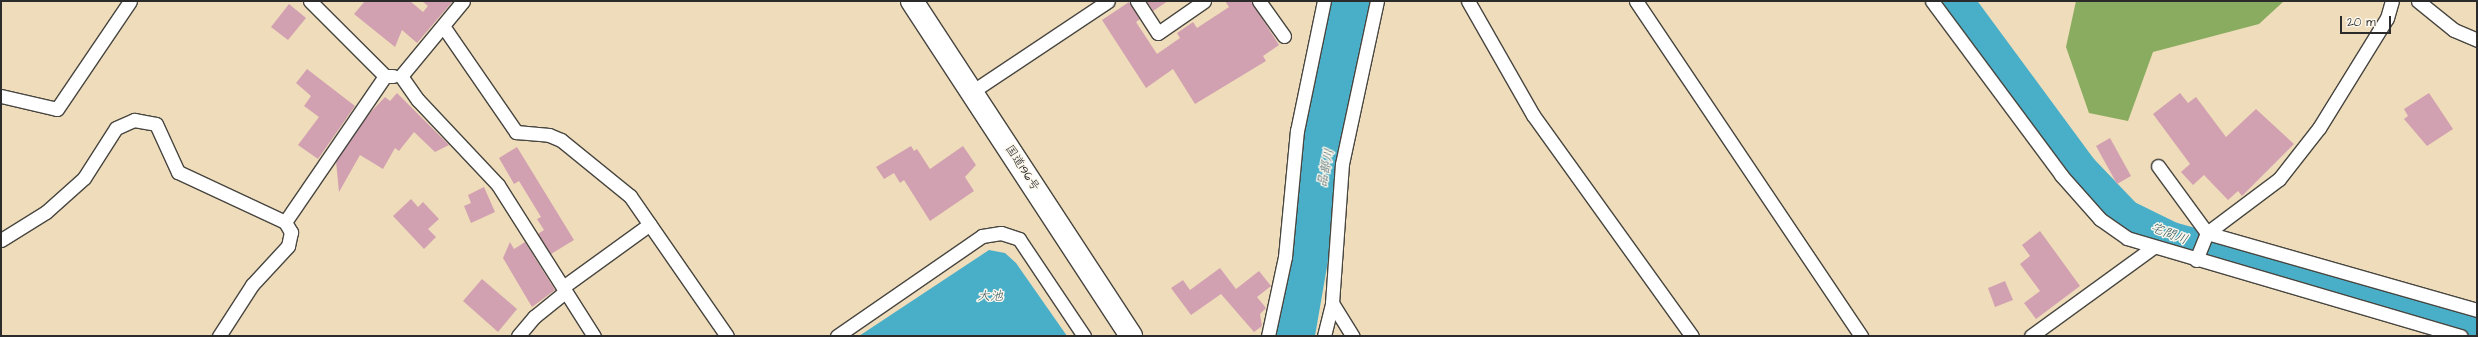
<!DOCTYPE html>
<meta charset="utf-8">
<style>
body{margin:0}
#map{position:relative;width:2478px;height:337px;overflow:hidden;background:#efdcba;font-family:"Architects Daughter","Klee One",sans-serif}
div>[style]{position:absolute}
.forest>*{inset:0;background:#8aac60}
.water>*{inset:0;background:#49afc8}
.river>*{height:31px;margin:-15.5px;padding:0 15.5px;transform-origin:15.5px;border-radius:15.5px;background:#49afc8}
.building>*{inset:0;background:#d2a1b1}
.roads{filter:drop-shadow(1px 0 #484640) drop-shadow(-1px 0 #484640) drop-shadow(0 1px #484640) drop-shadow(0 -1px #484640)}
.minor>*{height:13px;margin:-6.5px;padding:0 6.5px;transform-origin:6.5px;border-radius:6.5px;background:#fff}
.trunk>*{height:22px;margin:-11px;padding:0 11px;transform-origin:11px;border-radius:11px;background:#fff}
span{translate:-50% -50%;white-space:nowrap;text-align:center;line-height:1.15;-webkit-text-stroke:3px #fbf7ec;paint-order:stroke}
.street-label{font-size:12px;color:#2b2b2b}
.water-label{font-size:13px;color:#365962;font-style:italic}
.frame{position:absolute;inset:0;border:2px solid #2b2b2b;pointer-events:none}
.scale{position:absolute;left:2340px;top:16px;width:51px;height:18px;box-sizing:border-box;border:2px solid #2b2b2b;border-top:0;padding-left:5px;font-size:12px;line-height:14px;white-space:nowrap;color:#2b2b2b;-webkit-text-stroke:3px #fbf7ec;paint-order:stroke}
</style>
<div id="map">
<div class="forest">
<div style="clip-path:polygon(2076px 1px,2284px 1px,2259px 24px,2153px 52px,2128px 121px,2089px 113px,2066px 47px)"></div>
</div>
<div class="water">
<div style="clip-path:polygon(1327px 1px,1373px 1px,1315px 336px,1276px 336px,1292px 241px,1304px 123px)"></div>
<div style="clip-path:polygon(989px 250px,1005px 253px,1016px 263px,1067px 336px,859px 336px)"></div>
</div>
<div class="river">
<div style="left:1958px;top:1px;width:209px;rotate:53.6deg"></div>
<div style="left:2082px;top:169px;width:64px;rotate:46.3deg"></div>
<div style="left:2126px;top:215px;width:50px;rotate:26.1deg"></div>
<div style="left:2171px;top:237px;width:317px;rotate:15.4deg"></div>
</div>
<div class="building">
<div style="clip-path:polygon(365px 1px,410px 1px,423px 12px,428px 6px,422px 1px,453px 1px,417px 43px,402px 30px,395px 47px,354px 14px)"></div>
<div style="clip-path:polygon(1147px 1px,1168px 1px,1153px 11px)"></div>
<div style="clip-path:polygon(1225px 1px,1251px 1px,1279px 45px,1263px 56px,1266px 61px,1195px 104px,1173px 69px,1146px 88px,1102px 20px,1129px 2px,1140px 19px,1136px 22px,1157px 54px,1180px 38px,1177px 33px,1193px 22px,1197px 28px,1229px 7px)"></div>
<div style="clip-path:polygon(289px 4px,306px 18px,288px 40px,271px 27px)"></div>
<div style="clip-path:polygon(307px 69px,355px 106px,318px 159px,298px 145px,319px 117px,304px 106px,311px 96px,296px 83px)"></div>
<div style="clip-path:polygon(397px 93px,449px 145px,435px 152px,414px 132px,399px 151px,395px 148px,383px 169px,360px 155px,339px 192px,336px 161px,368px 115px,385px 97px,390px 101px)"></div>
<div style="clip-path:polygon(2180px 93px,2188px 103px,2196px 97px,2226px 137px,2256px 109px,2294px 144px,2242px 196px,2238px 191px,2228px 200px,2204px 175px,2193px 185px,2181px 172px,2190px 164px,2153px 114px)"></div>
<div style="clip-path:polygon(2429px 93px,2453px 129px,2427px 146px,2404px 119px,2408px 116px,2404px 109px)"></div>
<div style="clip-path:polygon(2110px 138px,2131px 176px,2117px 184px,2096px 146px)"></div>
<div style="clip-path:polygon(911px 146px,914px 151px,917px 149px,930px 169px,963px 146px,976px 165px,965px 177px,974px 191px,930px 221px,904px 180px,900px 183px,894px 173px,884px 179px,876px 167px)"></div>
<div style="clip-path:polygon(517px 147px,574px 240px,551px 254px,538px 234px,544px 230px,537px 219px,541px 217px,519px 181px,514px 184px,499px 158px)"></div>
<div style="clip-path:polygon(484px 187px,495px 212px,471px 223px,464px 206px,471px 203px,468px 195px)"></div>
<div style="clip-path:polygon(411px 199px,418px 207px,423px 202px,439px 219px,428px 229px,436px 237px,424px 249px,393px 216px)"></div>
<div style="clip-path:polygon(2040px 231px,2080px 286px,2036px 319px,2024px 303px,2040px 291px,2020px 264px,2030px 256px,2022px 245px)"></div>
<div style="clip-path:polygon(510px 242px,514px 249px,525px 242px,555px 290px,532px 307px,503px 258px)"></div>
<div style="clip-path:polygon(1220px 268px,1236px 289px,1259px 271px,1271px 286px,1257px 297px,1266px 308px,1260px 314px,1262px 326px,1254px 332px,1221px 294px,1191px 315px,1171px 288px,1183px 280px,1190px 290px)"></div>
<div style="clip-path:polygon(482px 279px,517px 309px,498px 332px,463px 301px)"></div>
<div style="clip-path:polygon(2005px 281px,2013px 300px,1995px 307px,1988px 288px)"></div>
</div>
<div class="roads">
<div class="minor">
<div style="left:310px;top:1px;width:106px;rotate:45deg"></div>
<div style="left:385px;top:76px;width:8px"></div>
<div style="left:1137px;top:1px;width:38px;rotate:57deg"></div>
<div style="left:1158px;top:33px;width:56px;rotate:-34.8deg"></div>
<div style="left:1259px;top:1px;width:43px;rotate:54.5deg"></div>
<div style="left:1468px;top:1px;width:131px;rotate:60.3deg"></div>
<div style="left:1533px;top:115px;width:272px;rotate:54.3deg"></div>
<div style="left:1636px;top:1px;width:404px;rotate:56.1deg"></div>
<div style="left:1932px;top:1px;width:217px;rotate:53.4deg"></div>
<div style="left:2061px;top:175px;width:59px;rotate:48.4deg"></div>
<div style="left:2100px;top:219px;width:33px;rotate:35deg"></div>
<div style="left:2127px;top:238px;width:348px;rotate:16.4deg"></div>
<div style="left:2418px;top:1px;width:46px;rotate:38.9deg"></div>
<div style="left:2454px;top:30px;width:25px;rotate:23deg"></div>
<div style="left:443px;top:26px;width:129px;rotate:55.4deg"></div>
<div style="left:516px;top:132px;width:33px;rotate:5deg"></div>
<div style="left:549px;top:135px;width:13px;rotate:23deg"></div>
<div style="left:561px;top:140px;width:89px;rotate:39.1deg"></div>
<div style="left:630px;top:196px;width:170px;rotate:55.3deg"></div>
<div style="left:401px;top:76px;width:29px;rotate:55deg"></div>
<div style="left:418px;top:100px;width:117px;rotate:46.7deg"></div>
<div style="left:498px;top:185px;width:179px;rotate:57.6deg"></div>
<div style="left:401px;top:76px;width:97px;rotate:-50.4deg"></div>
<div style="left:973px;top:91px;width:162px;rotate:-33.7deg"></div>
<div style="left:1px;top:96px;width:57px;rotate:13.1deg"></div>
<div style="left:57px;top:109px;width:130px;rotate:-55.9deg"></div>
<div style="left:2158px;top:166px;width:83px;rotate:53.8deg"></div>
<div style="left:2207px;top:233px;width:281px;rotate:15.9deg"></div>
<div style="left:285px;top:222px;width:177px;rotate:-55.6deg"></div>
<div style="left:1px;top:240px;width:53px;rotate:-31.9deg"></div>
<div style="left:46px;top:212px;width:51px;rotate:-41.8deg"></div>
<div style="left:84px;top:178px;width:59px;rotate:-57.4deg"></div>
<div style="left:116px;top:128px;width:20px;rotate:-24deg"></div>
<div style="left:134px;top:120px;width:22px;rotate:10deg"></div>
<div style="left:156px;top:124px;width:53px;rotate:65.4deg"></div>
<div style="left:178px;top:172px;width:118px;rotate:25deg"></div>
<div style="left:285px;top:222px;width:12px;rotate:59deg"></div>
<div style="left:291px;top:232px;width:14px;rotate:102deg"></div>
<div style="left:288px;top:246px;width:53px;rotate:132.7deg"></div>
<div style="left:252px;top:285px;width:61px;rotate:122.9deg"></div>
<div style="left:2196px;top:260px;width:29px;rotate:-68deg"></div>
<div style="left:2207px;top:233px;width:90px;rotate:-36.9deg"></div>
<div style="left:2279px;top:179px;width:65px;rotate:-51.9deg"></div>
<div style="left:2319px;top:128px;width:129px;rotate:-58.3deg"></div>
<div style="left:2387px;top:18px;width:18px;rotate:-74deg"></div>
<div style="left:563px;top:287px;width:107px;rotate:-35.9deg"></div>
<div style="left:1332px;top:303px;width:39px;rotate:58deg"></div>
<div style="left:518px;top:336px;width:25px;rotate:-50deg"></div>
<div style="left:534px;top:317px;width:40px;rotate:-39deg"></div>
<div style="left:837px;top:336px;width:176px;rotate:-34.6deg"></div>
<div style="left:982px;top:236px;width:19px;rotate:-9deg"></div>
<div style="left:1001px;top:233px;width:19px;rotate:18deg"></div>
<div style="left:1019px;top:239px;width:117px;rotate:56.2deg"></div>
<div style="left:1268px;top:336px;width:81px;rotate:-77.9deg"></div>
<div style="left:1285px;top:257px;width:127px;rotate:-84.6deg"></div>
<div style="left:1297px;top:131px;width:133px;rotate:-78.3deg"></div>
<div style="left:1324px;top:336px;width:34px;rotate:-76deg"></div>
<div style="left:1332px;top:303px;width:139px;rotate:-85.9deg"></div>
<div style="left:1342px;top:164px;width:167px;rotate:-77.9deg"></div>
<div style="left:2031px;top:336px;width:150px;rotate:-36deg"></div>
</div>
<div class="trunk">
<div style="left:912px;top:1px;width:400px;rotate:56.8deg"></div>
</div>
</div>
<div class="street-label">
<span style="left:1022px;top:168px;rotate:57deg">国道196号</span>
</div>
<div class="water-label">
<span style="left:1326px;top:168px;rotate:-78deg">品部川</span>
<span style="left:2169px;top:234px;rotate:21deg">宅間川</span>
<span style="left:990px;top:296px">大池</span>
</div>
<div class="frame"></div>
<div class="scale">20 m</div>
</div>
